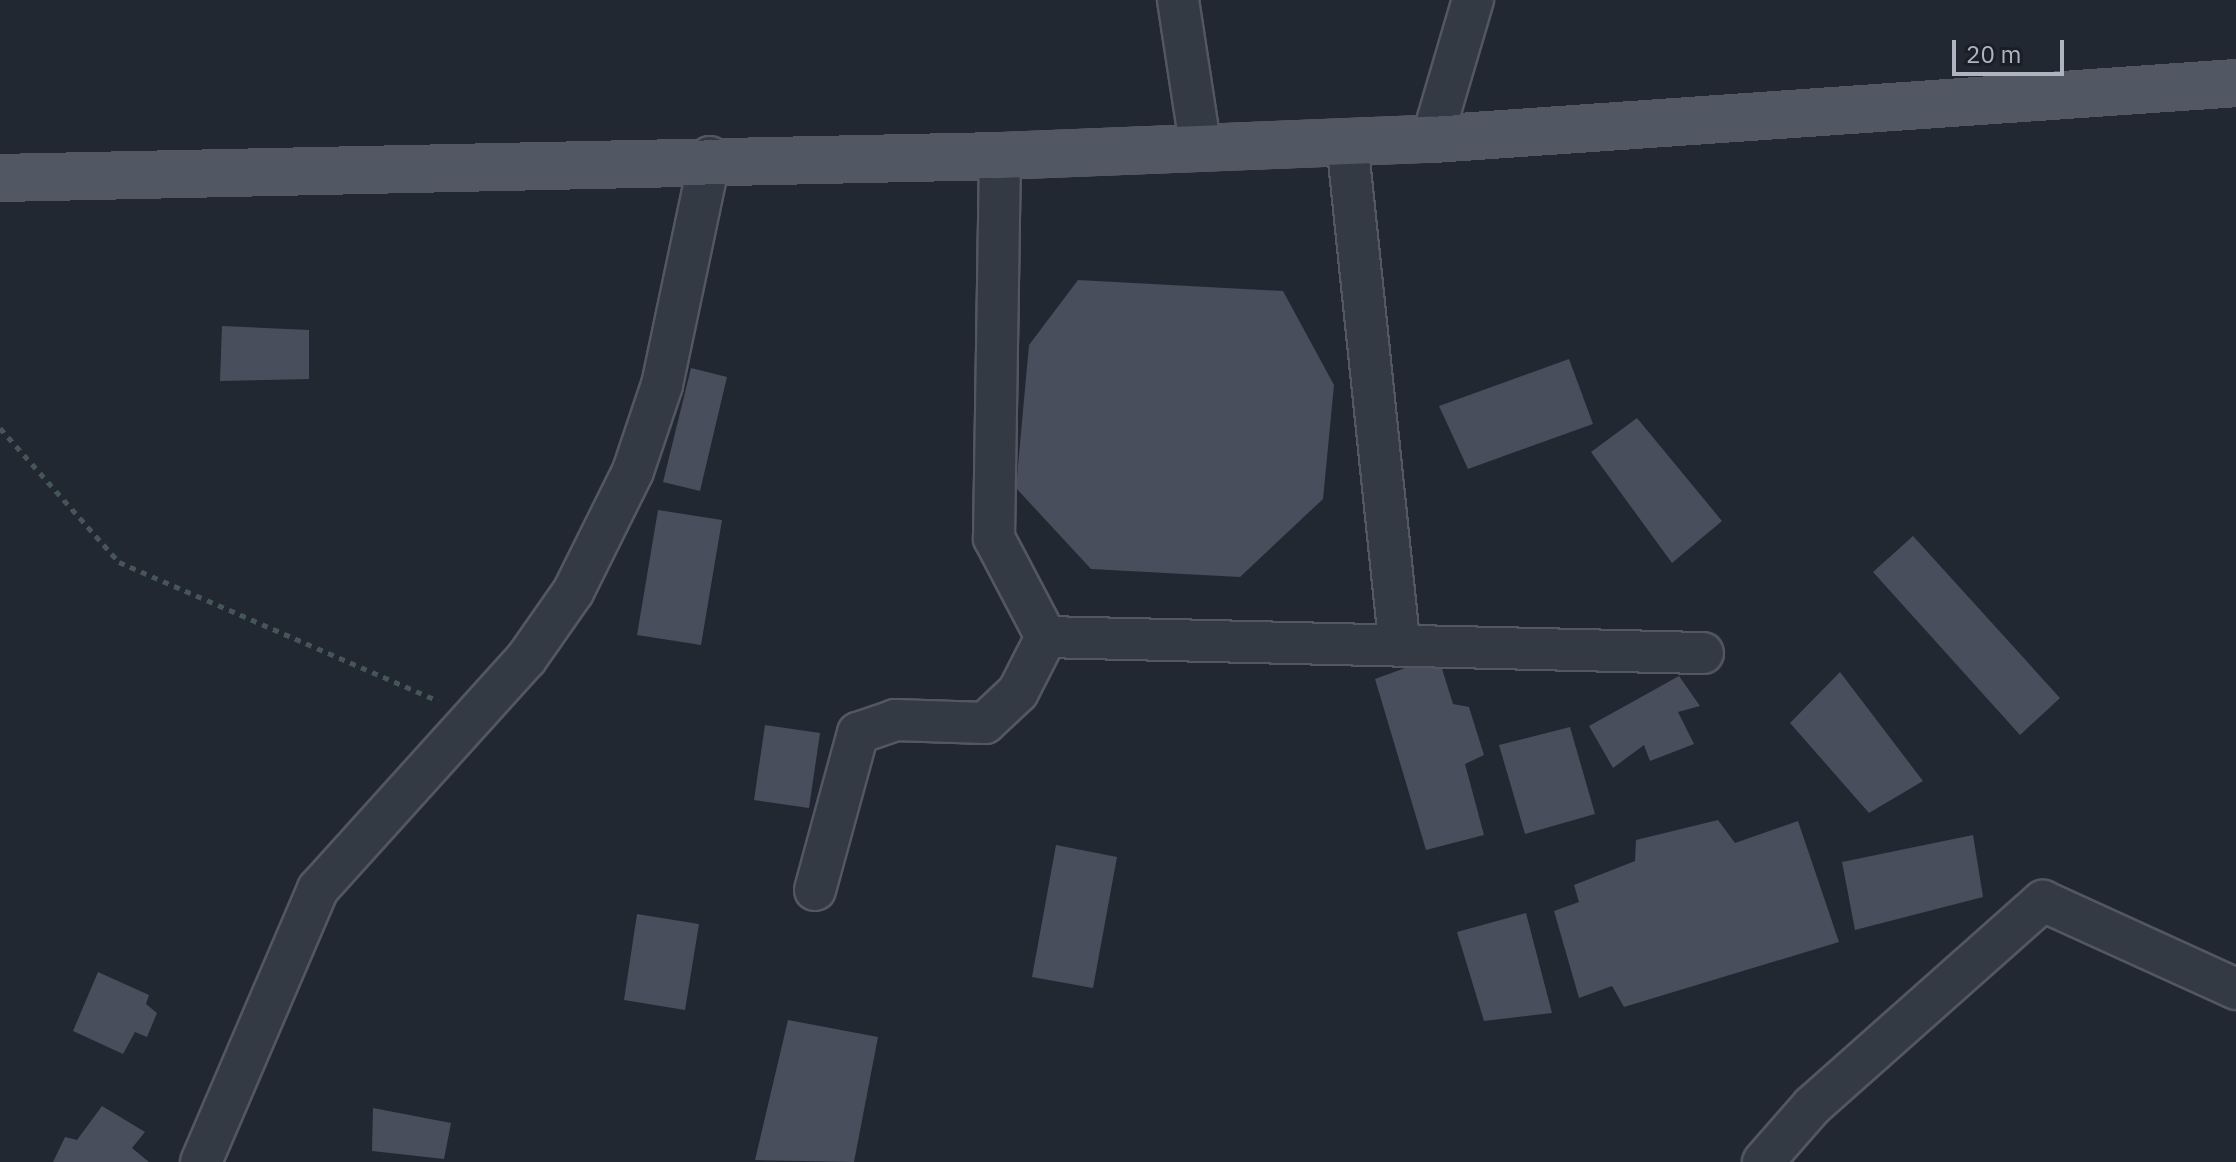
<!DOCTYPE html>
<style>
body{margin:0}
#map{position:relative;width:2236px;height:1162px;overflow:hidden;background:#212832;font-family:"IBM Plex Sans",sans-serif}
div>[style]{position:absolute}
.building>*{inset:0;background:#484e5b}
.path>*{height:5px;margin-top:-2.5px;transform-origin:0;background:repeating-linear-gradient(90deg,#465558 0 6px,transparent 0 12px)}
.roads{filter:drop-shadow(2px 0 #525761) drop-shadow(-2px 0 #525761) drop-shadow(0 2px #525761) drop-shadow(0 -2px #525761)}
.street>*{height:40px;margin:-20px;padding:0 20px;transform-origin:20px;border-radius:20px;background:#343a43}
.primary>*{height:44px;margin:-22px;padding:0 22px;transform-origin:22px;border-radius:22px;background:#525863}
span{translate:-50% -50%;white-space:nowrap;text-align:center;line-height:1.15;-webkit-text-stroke:6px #1a1f27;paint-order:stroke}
.scale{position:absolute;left:1952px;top:40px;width:112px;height:36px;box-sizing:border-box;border:4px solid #aeb4c0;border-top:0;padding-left:10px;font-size:24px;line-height:28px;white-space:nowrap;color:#aeb4c0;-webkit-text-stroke:6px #1a1f27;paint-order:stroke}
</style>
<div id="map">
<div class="building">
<div style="clip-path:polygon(1078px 280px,1283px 291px,1334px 385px,1323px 499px,1240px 577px,1091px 569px,1016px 488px,1029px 345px)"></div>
<div style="clip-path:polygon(222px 326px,309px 330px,309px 379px,220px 381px)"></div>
<div style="clip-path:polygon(1569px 359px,1593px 424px,1468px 469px,1439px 406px)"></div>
<div style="clip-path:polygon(691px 368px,727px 377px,700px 491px,663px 482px)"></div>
<div style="clip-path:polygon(1637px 418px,1722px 521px,1672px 563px,1591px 452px)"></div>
<div style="clip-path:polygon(658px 510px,722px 520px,701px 645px,637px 635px)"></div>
<div style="clip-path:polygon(1913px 536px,2060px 698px,2020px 735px,1873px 572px)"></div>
<div style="clip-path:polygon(1438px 656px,1453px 704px,1469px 707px,1484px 755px,1465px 764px,1484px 835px,1426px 850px,1375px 679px)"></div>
<div style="clip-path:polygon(1840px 672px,1923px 781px,1869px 813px,1790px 723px)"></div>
<div style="clip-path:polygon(1679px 676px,1700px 706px,1678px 712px,1694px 744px,1650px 761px,1644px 745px,1613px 768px,1589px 726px)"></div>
<div style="clip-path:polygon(765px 725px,820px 733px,809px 808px,754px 800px)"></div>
<div style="clip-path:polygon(1570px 727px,1595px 814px,1525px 834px,1499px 745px)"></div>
<div style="clip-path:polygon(1718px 820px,1735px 843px,1798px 821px,1839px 942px,1624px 1007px,1612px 986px,1579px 998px,1554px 911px,1579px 902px,1574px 885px,1635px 861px,1636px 840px)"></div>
<div style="clip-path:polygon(1973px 835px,1983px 897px,1855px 930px,1842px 862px)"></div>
<div style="clip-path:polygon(1056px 845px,1117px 857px,1093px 988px,1032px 977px)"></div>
<div style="clip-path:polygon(1526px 913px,1552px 1013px,1484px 1021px,1457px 932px)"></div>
<div style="clip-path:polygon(637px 914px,699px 924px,685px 1010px,624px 1000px)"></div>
<div style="clip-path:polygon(98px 972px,149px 995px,146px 1004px,157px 1013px,147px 1037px,135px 1032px,123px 1054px,73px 1031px)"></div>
<div style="clip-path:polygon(788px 1020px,878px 1037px,854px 1162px,755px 1160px)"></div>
<div style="clip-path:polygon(102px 1106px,145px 1132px,132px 1148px,149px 1162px,53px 1162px,65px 1137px,77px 1140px)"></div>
<div style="clip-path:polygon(373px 1108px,451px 1123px,444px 1159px,372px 1151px)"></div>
</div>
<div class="path">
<div style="left:0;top:428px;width:179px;rotate:48.4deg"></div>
<div style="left:119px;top:562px;width:348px;rotate:23.5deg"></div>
</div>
<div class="roads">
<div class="street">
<div style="left:1178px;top:0;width:146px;rotate:81.3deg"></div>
<div style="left:1432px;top:139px;width:145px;rotate:-73.6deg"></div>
<div style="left:1347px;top:141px;width:502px;rotate:84.05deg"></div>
<div style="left:1000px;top:156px;width:382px;rotate:90.9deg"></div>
<div style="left:994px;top:538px;width:112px;rotate:62.3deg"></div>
<div style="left:1046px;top:637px;width:657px;rotate:1.4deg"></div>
<div style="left:815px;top:890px;width:163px;rotate:-74.7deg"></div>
<div style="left:858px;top:733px;width:39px;rotate:-19deg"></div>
<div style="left:895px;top:720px;width:90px;rotate:1.9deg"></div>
<div style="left:985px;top:723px;width:45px;rotate:-43.2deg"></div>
<div style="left:1018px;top:692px;width:62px;rotate:-63deg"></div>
<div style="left:201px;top:1162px;width:297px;rotate:-66.8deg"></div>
<div style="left:318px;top:889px;width:310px;rotate:-47.9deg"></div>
<div style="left:526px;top:659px;width:82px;rotate:-55deg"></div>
<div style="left:573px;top:592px;width:135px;rotate:-63.6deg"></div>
<div style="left:633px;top:471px;width:91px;rotate:-71.4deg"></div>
<div style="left:662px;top:385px;width:233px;rotate:-78.1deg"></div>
<div style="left:1763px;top:1162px;width:74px;rotate:-48.8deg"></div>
<div style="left:1812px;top:1106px;width:309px;rotate:-41.6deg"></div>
<div style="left:2043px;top:901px;width:212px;rotate:24.5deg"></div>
</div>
<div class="primary">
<div style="left:0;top:178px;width:1000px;rotate:-1.26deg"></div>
<div style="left:1000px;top:156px;width:432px;rotate:-2.3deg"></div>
<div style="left:1432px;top:139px;width:806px;rotate:-3.98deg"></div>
</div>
</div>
<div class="scale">20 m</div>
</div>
